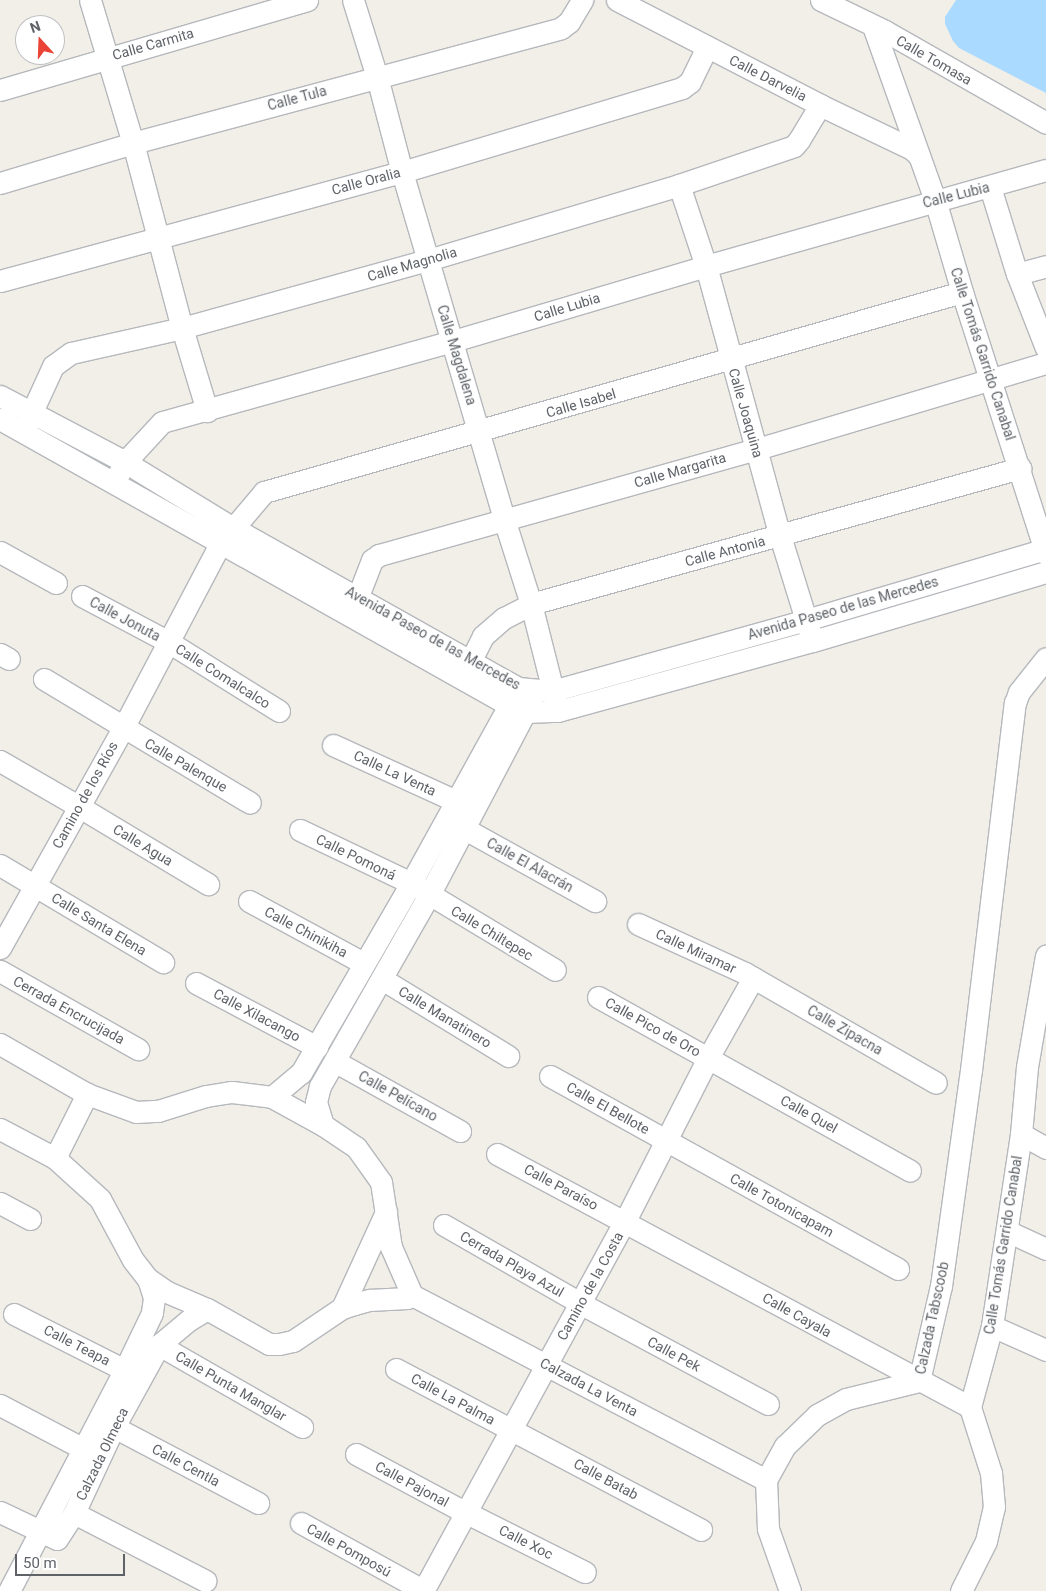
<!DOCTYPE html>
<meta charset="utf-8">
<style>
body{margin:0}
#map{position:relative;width:1046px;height:1591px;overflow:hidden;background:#f1efe8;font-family:Roboto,sans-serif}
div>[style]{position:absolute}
.water>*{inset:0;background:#aadaff}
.roads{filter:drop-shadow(1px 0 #b5b8bc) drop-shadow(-1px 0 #b5b8bc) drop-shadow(0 1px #b5b8bc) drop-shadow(0 -1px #b5b8bc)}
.minor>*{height:21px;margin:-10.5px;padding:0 10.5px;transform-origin:10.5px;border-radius:10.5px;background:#fff}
span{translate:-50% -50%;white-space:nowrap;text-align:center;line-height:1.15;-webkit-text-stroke:4px #fff;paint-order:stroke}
.street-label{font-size:14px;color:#5f6368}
.north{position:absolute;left:15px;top:15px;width:50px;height:50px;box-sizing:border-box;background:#fff;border:1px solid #bfc1c3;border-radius:50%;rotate:340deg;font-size:14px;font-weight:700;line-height:20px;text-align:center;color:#5f6368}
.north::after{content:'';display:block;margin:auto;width:18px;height:22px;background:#ea4335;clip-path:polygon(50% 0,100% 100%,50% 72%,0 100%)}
.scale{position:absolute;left:15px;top:1554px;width:110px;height:22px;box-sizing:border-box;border:2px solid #5f6368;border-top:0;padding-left:6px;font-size:15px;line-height:18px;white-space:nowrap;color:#5f6368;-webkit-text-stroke:4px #fff;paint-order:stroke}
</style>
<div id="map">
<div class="water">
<div style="clip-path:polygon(956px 0,1046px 0,1046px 93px,959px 48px,953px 41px,945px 24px,945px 17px)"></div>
</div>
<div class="roads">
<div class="minor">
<div style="left:90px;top:0;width:149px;rotate:73.3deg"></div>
<div style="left:133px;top:143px;width:191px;rotate:75.2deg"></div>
<div style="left:182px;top:328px;width:87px;rotate:73.2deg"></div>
<div style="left:353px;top:0;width:81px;rotate:72.7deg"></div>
<div style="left:377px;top:77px;width:98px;rotate:75.3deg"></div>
<div style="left:402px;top:172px;width:362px;rotate:73.6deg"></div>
<div style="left:504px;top:519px;width:89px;rotate:72.4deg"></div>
<div style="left:531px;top:604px;width:102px;rotate:75.8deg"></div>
<div style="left:617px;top:0;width:229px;rotate:27.3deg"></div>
<div style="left:820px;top:105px;width:102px;rotate:25.6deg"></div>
<div style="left:912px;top:149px;width:8px;rotate:45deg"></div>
<div style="left:821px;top:0;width:71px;rotate:25.8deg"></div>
<div style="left:885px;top:31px;width:185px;rotate:29.7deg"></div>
<div style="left:873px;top:26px;width:185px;rotate:70.4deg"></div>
<div style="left:935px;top:200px;width:96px;rotate:73.6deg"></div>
<div style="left:962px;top:292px;width:275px;rotate:72.2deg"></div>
<div style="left:0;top:90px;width:320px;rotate:-16.3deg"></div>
<div style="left:0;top:183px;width:139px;rotate:-16.7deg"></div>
<div style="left:133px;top:143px;width:443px;rotate:-15deg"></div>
<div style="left:561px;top:28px;width:10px;rotate:-37deg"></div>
<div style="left:569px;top:22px;width:26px;rotate:-59deg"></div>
<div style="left:679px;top:185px;width:85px;rotate:71.6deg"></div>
<div style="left:706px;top:266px;width:280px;rotate:74.7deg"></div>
<div style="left:780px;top:536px;width:102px;rotate:72.8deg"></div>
<div style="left:990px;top:187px;width:91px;rotate:72.8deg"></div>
<div style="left:1017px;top:274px;width:79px;rotate:68.6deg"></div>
<div style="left:1017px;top:274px;width:30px;rotate:-15deg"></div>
<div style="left:0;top:281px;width:417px;rotate:-15.2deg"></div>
<div style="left:402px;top:172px;width:292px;rotate:-16.7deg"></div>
<div style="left:682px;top:88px;width:10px;rotate:-37deg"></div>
<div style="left:690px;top:82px;width:39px;rotate:-64deg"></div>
<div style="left:0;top:396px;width:141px;rotate:27.8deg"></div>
<div style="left:125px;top:462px;width:127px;rotate:31.4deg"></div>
<div style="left:233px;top:528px;width:327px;rotate:29.3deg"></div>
<div style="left:518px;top:688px;width:34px;rotate:5deg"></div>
<div style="left:552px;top:691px;width:264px;rotate:-15.6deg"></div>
<div style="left:806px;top:620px;width:250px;rotate:-16.5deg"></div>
<div style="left:0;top:419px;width:584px;rotate:29.33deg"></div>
<div style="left:509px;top:705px;width:17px;rotate:24deg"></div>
<div style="left:525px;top:712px;width:33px;rotate:-2deg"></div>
<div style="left:558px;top:711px;width:264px;rotate:-15.4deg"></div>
<div style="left:813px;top:641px;width:243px;rotate:-16.5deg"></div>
<div style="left:26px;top:425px;width:65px;rotate:-65.4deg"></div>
<div style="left:53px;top:366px;width:22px;rotate:-36deg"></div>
<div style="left:71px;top:353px;width:114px;rotate:-12.7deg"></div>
<div style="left:182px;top:328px;width:255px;rotate:-15.5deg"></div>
<div style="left:428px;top:260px;width:262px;rotate:-16.6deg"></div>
<div style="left:679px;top:185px;width:121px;rotate:-18.7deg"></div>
<div style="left:794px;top:146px;width:8px;rotate:-50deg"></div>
<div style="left:799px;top:140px;width:41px;rotate:-59deg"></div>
<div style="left:118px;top:475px;width:15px;rotate:-62deg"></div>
<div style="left:125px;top:462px;width:54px;rotate:-47.2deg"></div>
<div style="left:162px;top:422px;width:302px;rotate:-15.6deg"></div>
<div style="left:453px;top:341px;width:264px;rotate:-16.5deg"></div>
<div style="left:706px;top:266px;width:353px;rotate:-15.8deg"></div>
<div style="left:0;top:552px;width:64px;rotate:29deg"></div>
<div style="left:82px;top:596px;width:96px;rotate:27.9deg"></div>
<div style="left:167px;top:641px;width:132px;rotate:32deg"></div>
<div style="left:353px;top:609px;width:53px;rotate:-68.8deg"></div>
<div style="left:372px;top:560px;width:9px;rotate:-36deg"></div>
<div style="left:379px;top:555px;width:393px;rotate:-15.7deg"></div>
<div style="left:757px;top:449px;width:302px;rotate:-16.6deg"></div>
<div style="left:0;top:654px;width:10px;rotate:29deg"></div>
<div style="left:465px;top:672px;width:40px;rotate:-63.4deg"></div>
<div style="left:483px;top:636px;width:28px;rotate:-41deg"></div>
<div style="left:504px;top:618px;width:30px;rotate:-27deg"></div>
<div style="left:531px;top:604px;width:508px;rotate:-15.54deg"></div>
<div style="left:44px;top:679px;width:240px;rotate:31deg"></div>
<div style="left:333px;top:745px;width:135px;rotate:24.5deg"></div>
<div style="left:0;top:761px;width:90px;rotate:30deg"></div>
<div style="left:78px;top:806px;width:152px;rotate:31deg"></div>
<div style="left:465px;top:829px;width:149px;rotate:29deg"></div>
<div style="left:300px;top:830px;width:123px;rotate:25.5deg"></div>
<div style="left:411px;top:883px;width:168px;rotate:31.1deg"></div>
<div style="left:0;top:865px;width:190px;rotate:30.8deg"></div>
<div style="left:249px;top:901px;width:130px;rotate:28.5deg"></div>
<div style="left:638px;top:924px;width:118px;rotate:24.6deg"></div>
<div style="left:745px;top:973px;width:220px;rotate:29.9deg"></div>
<div style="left:0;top:948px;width:252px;rotate:-60.8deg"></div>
<div style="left:123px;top:728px;width:208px;rotate:-62.2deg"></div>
<div style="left:220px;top:544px;width:68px;rotate:-49.8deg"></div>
<div style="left:264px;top:492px;width:726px;rotate:-15.99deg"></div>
<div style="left:0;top:971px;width:159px;rotate:29.5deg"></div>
<div style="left:382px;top:979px;width:148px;rotate:31.4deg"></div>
<div style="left:196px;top:983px;width:137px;rotate:27.9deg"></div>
<div style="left:598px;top:997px;width:357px;rotate:29.1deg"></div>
<div style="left:0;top:1044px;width:100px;rotate:29.9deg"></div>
<div style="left:87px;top:1094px;width:52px;rotate:20.2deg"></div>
<div style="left:136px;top:1112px;width:22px;rotate:-3deg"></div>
<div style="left:158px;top:1111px;width:50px;rotate:-17.4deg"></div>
<div style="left:206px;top:1096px;width:26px;rotate:-9deg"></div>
<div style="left:232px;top:1092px;width:40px;rotate:7.1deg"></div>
<div style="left:272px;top:1097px;width:58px;rotate:28.8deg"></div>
<div style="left:323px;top:1125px;width:40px;rotate:34deg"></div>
<div style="left:356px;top:1147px;width:43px;rotate:54.5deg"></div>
<div style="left:381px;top:1182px;width:66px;rotate:81.3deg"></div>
<div style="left:391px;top:1247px;width:52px;rotate:66.4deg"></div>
<div style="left:336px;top:1062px;width:142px;rotate:29.1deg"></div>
<div style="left:550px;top:1076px;width:398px;rotate:29deg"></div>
<div style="left:272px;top:1097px;width:38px;rotate:-40deg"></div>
<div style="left:301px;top:1073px;width:220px;rotate:-59.9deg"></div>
<div style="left:411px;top:883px;width:217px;rotate:-61.1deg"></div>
<div style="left:323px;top:1125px;width:24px;rotate:-107deg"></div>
<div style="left:316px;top:1102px;width:16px;rotate:-76deg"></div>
<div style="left:320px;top:1086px;width:220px;rotate:-60.3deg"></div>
<div style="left:429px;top:895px;width:219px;rotate:-62.3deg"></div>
<div style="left:0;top:1129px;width:62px;rotate:27.8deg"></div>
<div style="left:55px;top:1158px;width:61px;rotate:42.3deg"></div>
<div style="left:100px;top:1199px;width:69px;rotate:61.6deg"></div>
<div style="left:133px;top:1260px;width:24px;rotate:52deg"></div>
<div style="left:148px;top:1279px;width:20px;rotate:72deg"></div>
<div style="left:154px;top:1298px;width:15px;rotate:98deg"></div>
<div style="left:152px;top:1313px;width:62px;rotate:115.7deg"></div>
<div style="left:125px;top:1369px;width:250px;rotate:117.6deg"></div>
<div style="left:1021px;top:1134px;width:29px;rotate:29deg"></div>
<div style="left:497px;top:1154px;width:536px;rotate:28.14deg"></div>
<div style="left:55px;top:1158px;width:72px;rotate:-63.4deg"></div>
<div style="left:0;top:1203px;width:34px;rotate:28deg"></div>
<div style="left:444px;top:1225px;width:167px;rotate:29.8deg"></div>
<div style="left:589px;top:1308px;width:203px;rotate:28.2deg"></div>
<div style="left:1007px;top:1231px;width:43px;rotate:24.8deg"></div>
<div style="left:148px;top:1279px;width:23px;rotate:34deg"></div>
<div style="left:167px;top:1292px;width:43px;rotate:23deg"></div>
<div style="left:207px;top:1309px;width:71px;rotate:29.4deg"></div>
<div style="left:269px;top:1344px;width:10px"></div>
<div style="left:279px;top:1344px;width:14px;rotate:-12deg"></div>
<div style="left:293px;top:1341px;width:59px;rotate:-34deg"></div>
<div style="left:342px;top:1308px;width:13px;rotate:-18deg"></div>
<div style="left:354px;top:1304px;width:16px;rotate:-15deg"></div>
<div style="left:369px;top:1300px;width:38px;rotate:-3deg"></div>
<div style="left:407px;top:1298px;width:6px;rotate:-31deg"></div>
<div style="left:412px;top:1295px;width:399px;rotate:27.6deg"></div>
<div style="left:342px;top:1308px;width:106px;rotate:-65.4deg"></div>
<div style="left:14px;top:1314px;width:137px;rotate:26.9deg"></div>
<div style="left:992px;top:1326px;width:59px;rotate:24deg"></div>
<div style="left:159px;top:1345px;width:165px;rotate:29.8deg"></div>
<div style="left:396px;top:1369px;width:345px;rotate:27.8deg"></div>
<div style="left:0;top:1405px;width:93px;rotate:27.7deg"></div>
<div style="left:114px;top:1427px;width:163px;rotate:27.8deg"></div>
<div style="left:356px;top:1454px;width:115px;rotate:28.1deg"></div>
<div style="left:457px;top:1508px;width:143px;rotate:26.6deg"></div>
<div style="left:0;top:1512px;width:63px;rotate:25.3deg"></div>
<div style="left:57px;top:1539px;width:31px;rotate:-57deg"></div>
<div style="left:74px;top:1513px;width:95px;rotate:-65.1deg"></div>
<div style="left:114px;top:1427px;width:94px;rotate:-61.2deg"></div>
<div style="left:159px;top:1345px;width:39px;rotate:-40deg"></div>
<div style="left:189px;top:1320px;width:21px;rotate:-31deg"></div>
<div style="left:74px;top:1513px;width:148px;rotate:27.3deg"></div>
<div style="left:301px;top:1523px;width:141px;rotate:28.9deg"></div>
<div style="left:423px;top:1591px;width:422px;rotate:-61.4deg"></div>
<div style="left:625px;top:1221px;width:183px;rotate:-63deg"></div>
<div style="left:708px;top:1058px;width:92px;rotate:-60.6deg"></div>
<div style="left:790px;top:1591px;width:66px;rotate:-109.5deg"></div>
<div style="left:768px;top:1529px;width:49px;rotate:-92.3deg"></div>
<div style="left:766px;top:1480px;width:39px;rotate:-61deg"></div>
<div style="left:785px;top:1446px;width:45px;rotate:-44.1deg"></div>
<div style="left:817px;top:1415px;width:33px;rotate:-29deg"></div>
<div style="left:846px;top:1399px;width:75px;rotate:-13.9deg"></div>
<div style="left:919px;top:1381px;width:98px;rotate:-77deg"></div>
<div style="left:941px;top:1286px;width:218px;rotate:-82.1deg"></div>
<div style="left:971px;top:1070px;width:370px;rotate:-83.2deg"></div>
<div style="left:1015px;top:703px;width:12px;rotate:-70deg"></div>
<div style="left:1019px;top:692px;width:43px;rotate:-51.5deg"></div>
<div style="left:961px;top:1591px;width:56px;rotate:-63.4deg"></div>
<div style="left:986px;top:1541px;width:35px;rotate:-77deg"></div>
<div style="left:994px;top:1507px;width:34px;rotate:-95deg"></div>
<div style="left:991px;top:1473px;width:69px;rotate:-107.7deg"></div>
<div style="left:970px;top:1407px;width:84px;rotate:-74.8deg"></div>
<div style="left:992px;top:1326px;width:194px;rotate:-81.4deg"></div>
<div style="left:1021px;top:1134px;width:67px;rotate:-84.9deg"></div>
<div style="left:1027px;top:1067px;width:113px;rotate:-80.3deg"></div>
</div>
</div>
<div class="street-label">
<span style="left:153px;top:44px;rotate:-16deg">Calle Carmita</span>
<span style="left:934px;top:60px;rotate:30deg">Calle Tomasa</span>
<span style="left:768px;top:78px;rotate:27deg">Calle Darvelia</span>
<span style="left:297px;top:98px;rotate:-15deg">Calle Tula</span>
<span style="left:366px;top:181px;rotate:-15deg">Calle Oralia</span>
<span style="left:956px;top:195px;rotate:-14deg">Calle Lubia</span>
<span style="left:412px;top:264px;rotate:-16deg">Calle Magnolia</span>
<span style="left:567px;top:307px;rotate:-17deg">Calle Lubia</span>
<span style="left:983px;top:354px;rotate:72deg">Calle Tomás Garrido Canabal</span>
<span style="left:457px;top:355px;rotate:73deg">Calle Magdalena</span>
<span style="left:581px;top:403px;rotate:-16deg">Calle Isabel</span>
<span style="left:746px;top:413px;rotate:74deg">Calle Joaquina</span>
<span style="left:680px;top:470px;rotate:-16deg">Calle Margarita</span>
<span style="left:725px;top:551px;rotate:-15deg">Calle Antonia</span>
<span style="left:843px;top:608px;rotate:-16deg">Avenida Paseo de las Mercedes</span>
<span style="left:125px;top:619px;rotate:28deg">Calle Jonuta</span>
<span style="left:433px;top:638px;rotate:29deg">Avenida Paseo de las Mercedes</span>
<span style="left:223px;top:676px;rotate:32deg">Calle Comalcalco</span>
<span style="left:186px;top:765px;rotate:30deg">Calle Palenque</span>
<span style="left:395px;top:773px;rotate:25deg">Calle La Venta</span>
<span style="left:85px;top:795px;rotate:-61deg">Camino de los Ríos</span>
<span style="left:143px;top:845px;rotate:31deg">Calle Agua</span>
<span style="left:356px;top:857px;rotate:26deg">Calle Pomoná</span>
<span style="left:530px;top:865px;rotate:29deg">Calle El Alacrán</span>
<span style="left:99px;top:924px;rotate:31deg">Calle Santa Elena</span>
<span style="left:306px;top:932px;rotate:28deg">Calle Chinikiha</span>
<span style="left:492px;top:933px;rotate:31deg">Calle Chiltepec</span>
<span style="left:696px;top:951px;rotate:25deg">Calle Miramar</span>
<span style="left:69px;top:1010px;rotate:29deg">Cerrada Encrucijada</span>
<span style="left:257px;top:1015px;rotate:28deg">Calle Xilacango</span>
<span style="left:445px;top:1017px;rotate:31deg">Calle Manatinero</span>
<span style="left:653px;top:1027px;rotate:29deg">Calle Pico de Oro</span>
<span style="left:845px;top:1030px;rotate:30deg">Calle Zipacna</span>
<span style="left:398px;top:1096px;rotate:29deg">Calle Pelícano</span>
<span style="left:608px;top:1108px;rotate:29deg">Calle El Bellote</span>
<span style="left:809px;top:1114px;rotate:29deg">Calle Quel</span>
<span style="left:561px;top:1187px;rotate:28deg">Calle Paraíso</span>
<span style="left:782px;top:1205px;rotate:29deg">Calle Totonicapam</span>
<span style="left:1003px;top:1245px;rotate:-81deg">Calle Tomás Garrido Canabal</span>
<span style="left:512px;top:1264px;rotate:30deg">Cerrada Playa Azul</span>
<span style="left:590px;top:1286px;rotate:-61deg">Camino de la Costa</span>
<span style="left:797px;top:1315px;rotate:29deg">Calle Cayala</span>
<span style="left:932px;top:1318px;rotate:-78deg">Calzada Tabscoob</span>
<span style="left:77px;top:1345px;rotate:27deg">Calle Teapa</span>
<span style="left:674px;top:1354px;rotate:28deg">Calle Pek</span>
<span style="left:231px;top:1386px;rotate:30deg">Calle Punta Manglar</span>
<span style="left:589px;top:1387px;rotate:28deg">Calzada La Venta</span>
<span style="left:453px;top:1399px;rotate:28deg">Calle La Palma</span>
<span style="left:102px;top:1454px;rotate:-64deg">Calzada Olmeca</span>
<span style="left:186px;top:1465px;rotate:28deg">Calle Centla</span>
<span style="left:606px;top:1479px;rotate:28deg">Calle Batab</span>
<span style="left:412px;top:1484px;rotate:28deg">Calle Pajonal</span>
<span style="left:526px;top:1542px;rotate:27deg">Calle Xoc</span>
<span style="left:349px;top:1550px;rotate:29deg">Calle Pomposú</span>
</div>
<div class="north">N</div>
<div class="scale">50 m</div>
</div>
